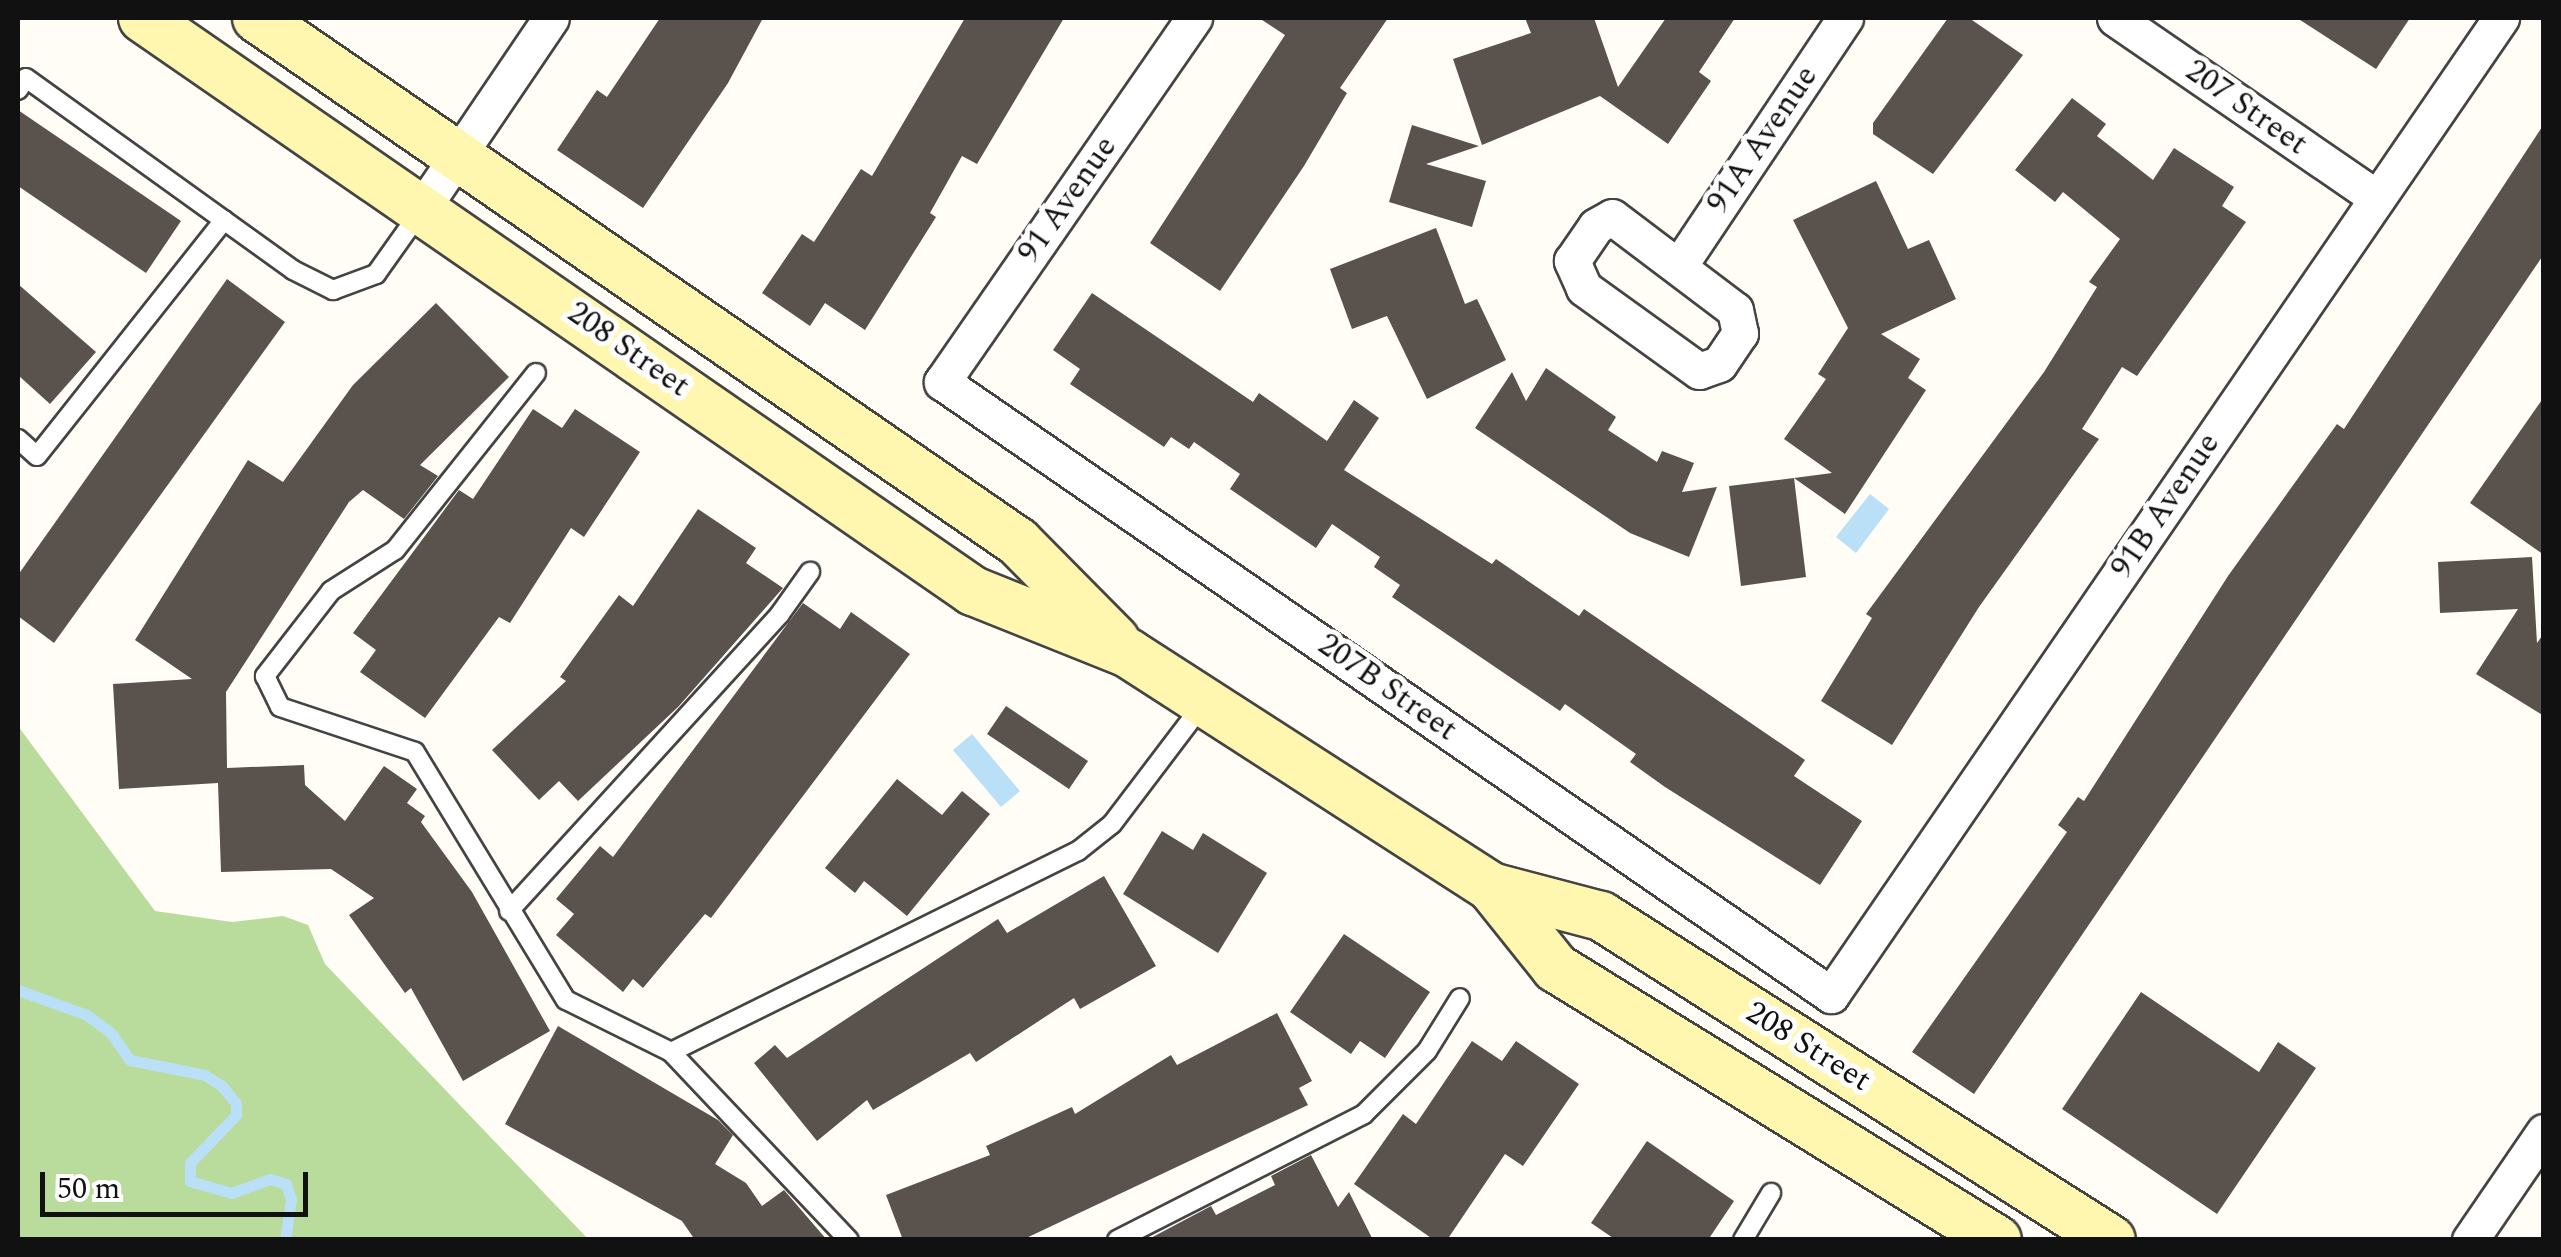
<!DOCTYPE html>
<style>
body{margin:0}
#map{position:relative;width:2561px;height:1257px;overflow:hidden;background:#fffdf5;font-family:Spectral,serif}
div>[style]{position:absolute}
.forest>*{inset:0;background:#b9dc9c}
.water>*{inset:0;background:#b9e0f7}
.stream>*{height:11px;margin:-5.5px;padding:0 5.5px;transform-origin:5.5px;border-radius:5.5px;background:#b9e0f7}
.building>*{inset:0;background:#5a524d}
.roads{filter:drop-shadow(2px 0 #444) drop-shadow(-2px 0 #444) drop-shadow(0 2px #444) drop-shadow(0 -2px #444)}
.lane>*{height:18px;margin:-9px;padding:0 9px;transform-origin:9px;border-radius:9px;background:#fff}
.street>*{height:35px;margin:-17.5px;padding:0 17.5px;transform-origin:17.5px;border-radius:17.5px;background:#fff}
.secondary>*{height:48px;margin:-24px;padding:0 24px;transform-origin:24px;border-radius:24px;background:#fff6b0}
span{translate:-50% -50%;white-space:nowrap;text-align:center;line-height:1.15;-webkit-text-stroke:10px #fff;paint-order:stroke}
.street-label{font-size:32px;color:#111}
.frame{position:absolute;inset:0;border:20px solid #111;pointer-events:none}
.scale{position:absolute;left:40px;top:1172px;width:268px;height:45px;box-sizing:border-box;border:5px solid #111;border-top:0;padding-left:12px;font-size:30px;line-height:35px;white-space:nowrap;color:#111;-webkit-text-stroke:8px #fff;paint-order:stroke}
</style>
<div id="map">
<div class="forest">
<div style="clip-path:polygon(18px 726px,155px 911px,232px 922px,283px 916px,308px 925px,325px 964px,588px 1239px,18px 1239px)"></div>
</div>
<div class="water">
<div style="clip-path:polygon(1870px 494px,1889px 509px,1856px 553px,1836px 537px)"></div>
<div style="clip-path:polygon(972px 734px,1020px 791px,1001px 807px,953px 750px)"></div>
</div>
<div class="stream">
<div style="left:18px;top:990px;width:73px;rotate:19.9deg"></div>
<div style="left:87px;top:1015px;width:30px;rotate:37deg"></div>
<div style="left:111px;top:1033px;width:33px;rotate:55deg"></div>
<div style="left:130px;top:1060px;width:76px;rotate:11.3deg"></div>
<div style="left:205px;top:1075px;width:20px;rotate:33deg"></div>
<div style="left:222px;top:1086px;width:22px;rotate:51deg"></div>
<div style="left:236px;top:1103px;width:12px;rotate:90deg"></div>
<div style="left:236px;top:1115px;width:66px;rotate:133.8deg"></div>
<div style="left:190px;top:1163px;width:18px;rotate:90deg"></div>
<div style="left:190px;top:1181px;width:43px;rotate:16.3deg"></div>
<div style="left:231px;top:1193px;width:41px;rotate:-19.7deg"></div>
<div style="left:270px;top:1179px;width:17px;rotate:17deg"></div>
<div style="left:286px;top:1184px;width:16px;rotate:72deg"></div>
<div style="left:291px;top:1199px;width:41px;rotate:98.3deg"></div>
</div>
<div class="building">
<div style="clip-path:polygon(660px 18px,763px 18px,728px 83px,643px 208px,557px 150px,597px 90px,607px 97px)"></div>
<div style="clip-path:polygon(965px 18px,1064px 18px,977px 164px,962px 156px,930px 213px,936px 217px,865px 330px,825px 303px,810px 326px,762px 293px,802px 234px,814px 242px,861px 169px,872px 176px)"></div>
<div style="clip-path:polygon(1259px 18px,1388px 18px,1340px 88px,1347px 93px,1304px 166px,1220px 291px,1150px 243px,1285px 35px)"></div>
<div style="clip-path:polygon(1525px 18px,1594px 18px,1618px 87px,1666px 18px,1735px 18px,1699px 72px,1711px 81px,1668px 144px,1600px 96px,1482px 145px,1453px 59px,1531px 33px)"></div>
<div style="clip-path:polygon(1948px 18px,1969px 18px,2023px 55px,1933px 174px,1873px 134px,1873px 123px)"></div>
<div style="clip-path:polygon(2297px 18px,2410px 18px,2376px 69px)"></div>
<div style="clip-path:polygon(2072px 98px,2106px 124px,2097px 136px,2153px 180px,2174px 148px,2234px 187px,2222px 206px,2246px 222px,2137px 376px,2122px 367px,2082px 429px,2099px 439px,1979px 607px,1892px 745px,1821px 701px,1872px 618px,1866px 614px,2044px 372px,2097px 287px,2089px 282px,2120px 239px,2063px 192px,2055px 202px,2015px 170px)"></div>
<div style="clip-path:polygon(18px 110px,181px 221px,146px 273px,18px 186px)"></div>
<div style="clip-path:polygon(2544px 124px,2544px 254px,1974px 1094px,1912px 1052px,2067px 832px,2058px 825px,2078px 797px,2084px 801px,2228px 576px,2337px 424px,2344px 429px)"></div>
<div style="clip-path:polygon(1412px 125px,1479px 146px,1426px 164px,1486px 181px,1472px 227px,1389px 202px)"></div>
<div style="clip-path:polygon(1876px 181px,1908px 249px,1929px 240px,1956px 299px,1881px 334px,1920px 359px,1908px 378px,1926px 390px,1845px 514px,1794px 478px,1832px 473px,1784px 439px,1826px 379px,1818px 374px,1848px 328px,1793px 220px)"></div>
<div style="clip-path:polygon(1436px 228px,1465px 304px,1477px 299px,1506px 360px,1427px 399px,1387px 316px,1352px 329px,1330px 269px)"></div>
<div style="clip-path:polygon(227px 279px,285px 322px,54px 643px,18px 616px,18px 575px)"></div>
<div style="clip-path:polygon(18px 284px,96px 352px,50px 404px,18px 375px)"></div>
<div style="clip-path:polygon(1092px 293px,1253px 402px,1259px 393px,1327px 441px,1354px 400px,1379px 418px,1344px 470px,1492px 564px,1496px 559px,1579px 616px,1584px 609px,1805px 760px,1794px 776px,1862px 821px,1820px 885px,1665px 787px,1630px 762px,1636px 754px,1565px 704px,1560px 711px,1392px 597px,1400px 585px,1374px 567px,1380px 557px,1332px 524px,1316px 548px,1230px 489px,1240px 474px,1194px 442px,1189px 449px,1171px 437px,1164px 447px,1070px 384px,1080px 369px,1053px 350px)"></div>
<div style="clip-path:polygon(436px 303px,509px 377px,420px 465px,438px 476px,404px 519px,363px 490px,349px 502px,226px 692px,227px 768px,304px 765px,305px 785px,345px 821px,384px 766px,417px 789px,407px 803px,425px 816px,421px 822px,472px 892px,550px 1031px,463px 1081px,411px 988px,405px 993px,349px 915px,374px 898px,331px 869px,221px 872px,218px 783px,119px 789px,113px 684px,192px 679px,135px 640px,248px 460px,283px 482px,353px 385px)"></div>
<div style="clip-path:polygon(1546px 368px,1616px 417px,1608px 430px,1657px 462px,1662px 451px,1694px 463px,1682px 492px,1717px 487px,1689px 557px,1630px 533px,1475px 428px,1512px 372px,1526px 401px)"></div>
<div style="clip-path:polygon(2544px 397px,2544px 555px,2470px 503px)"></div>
<div style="clip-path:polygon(533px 409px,562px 428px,575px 409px,640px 452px,584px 537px,571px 528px,510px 623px,499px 617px,425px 718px,360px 672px,376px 650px,353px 633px,459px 490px,473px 499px)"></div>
<div style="clip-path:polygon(1794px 478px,1806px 577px,1741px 586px,1729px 486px)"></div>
<div style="clip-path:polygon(698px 509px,756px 548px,746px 563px,783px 588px,678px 707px,578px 801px,559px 781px,539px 800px,492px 750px,566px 681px,560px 677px,619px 595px,633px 606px)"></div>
<div style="clip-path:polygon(2532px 557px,2537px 643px,2544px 633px,2544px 716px,2476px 674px,2518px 609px,2440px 613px,2438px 562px)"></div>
<div style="clip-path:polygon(803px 603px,840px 629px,851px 612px,910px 654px,711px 918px,705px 914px,643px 988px,633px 979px,623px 992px,556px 935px,574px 914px,556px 899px,600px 846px,613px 857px)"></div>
<div style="clip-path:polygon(1006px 706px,1088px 761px,1069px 789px,987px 734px)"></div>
<div style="clip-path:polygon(897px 779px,942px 815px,962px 791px,990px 814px,907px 916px,864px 881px,855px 893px,825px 868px)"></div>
<div style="clip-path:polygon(1162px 831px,1193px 850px,1203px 833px,1267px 873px,1218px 953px,1123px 894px)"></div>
<div style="clip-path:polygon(1104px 876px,1156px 966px,1080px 1009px,1074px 998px,976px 1062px,970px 1053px,873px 1110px,867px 1100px,817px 1141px,754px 1063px,775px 1045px,787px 1058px,998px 919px,1007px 933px)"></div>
<div style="clip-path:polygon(1344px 934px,1430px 992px,1385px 1058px,1360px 1041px,1351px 1054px,1290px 1012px)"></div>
<div style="clip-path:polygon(2141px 992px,2259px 1072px,2278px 1042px,2316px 1068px,2217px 1214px,2062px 1109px)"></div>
<div style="clip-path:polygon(1277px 1013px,1312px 1081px,1299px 1088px,1308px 1105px,1022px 1240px,903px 1240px,886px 1195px,990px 1155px,986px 1146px,1072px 1107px,1075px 1114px,1171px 1055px,1177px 1065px)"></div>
<div style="clip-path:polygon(558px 1026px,718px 1120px,733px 1135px,715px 1164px,746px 1183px,762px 1206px,784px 1190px,827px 1240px,695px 1240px,682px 1221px,505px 1124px)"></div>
<div style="clip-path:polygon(1472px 1041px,1502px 1061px,1516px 1041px,1579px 1084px,1523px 1166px,1505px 1154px,1447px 1240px,1434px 1240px,1354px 1184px,1403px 1114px,1416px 1124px)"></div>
<div style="clip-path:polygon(1647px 1141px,1734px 1201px,1708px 1240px,1616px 1240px,1591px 1223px)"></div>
<div style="clip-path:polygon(1311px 1155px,1338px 1207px,1349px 1192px,1373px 1240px,1147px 1240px,1211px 1206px,1216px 1215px,1275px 1185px,1271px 1176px)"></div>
</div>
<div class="roads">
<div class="lane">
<div style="left:18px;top:90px;width:14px;rotate:-56deg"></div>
<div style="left:26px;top:78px;width:329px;rotate:35.7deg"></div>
<div style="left:293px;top:270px;width:45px;rotate:26.6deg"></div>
<div style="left:333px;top:290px;width:46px;rotate:-20.4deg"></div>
<div style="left:376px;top:274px;width:76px;rotate:-54.6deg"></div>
<div style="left:536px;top:373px;width:226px;rotate:128.5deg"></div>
<div style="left:395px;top:550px;width:76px;rotate:147.4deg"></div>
<div style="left:331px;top:591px;width:108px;rotate:127.8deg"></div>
<div style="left:265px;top:676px;width:34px;rotate:64deg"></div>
<div style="left:280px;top:707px;width:142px;rotate:18.4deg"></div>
<div style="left:415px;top:752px;width:290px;rotate:58.7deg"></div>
<div style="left:566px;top:1000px;width:117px;rotate:26.3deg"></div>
<div style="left:671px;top:1052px;width:259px;rotate:46.6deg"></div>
<div style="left:18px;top:439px;width:25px;rotate:42deg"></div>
<div style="left:37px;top:456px;width:301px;rotate:-51.6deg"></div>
<div style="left:509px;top:911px;width:402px;rotate:-47.6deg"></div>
<div style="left:780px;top:614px;width:52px;rotate:-54.5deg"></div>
<div style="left:671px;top:1052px;width:454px;rotate:-26.3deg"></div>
<div style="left:1078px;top:851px;width:43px;rotate:-38.5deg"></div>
<div style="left:1112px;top:824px;width:152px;rotate:-52.8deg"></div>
<div style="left:1117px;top:1240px;width:277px;rotate:-27deg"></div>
<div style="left:1364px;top:1114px;width:89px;rotate:-45deg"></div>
<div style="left:1427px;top:1051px;width:62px;rotate:-58.1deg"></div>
<div style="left:1743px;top:1240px;width:55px;rotate:-59.2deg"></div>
</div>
<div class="street">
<div style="left:1194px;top:18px;width:443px;rotate:124.7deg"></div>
<div style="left:942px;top:382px;width:1080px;rotate:34.59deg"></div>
<div style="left:1831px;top:995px;width:1185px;rotate:-55.56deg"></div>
<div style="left:2115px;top:18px;width:318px;rotate:34.5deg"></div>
<div style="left:423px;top:207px;width:228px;rotate:-55.9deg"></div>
<div style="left:1612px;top:217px;width:154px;rotate:37.1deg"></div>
<div style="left:1735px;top:310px;width:24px;rotate:78deg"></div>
<div style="left:1740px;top:333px;width:37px;rotate:124deg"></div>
<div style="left:1719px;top:364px;width:21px;rotate:161deg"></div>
<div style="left:1699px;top:371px;width:142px;rotate:-144.2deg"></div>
<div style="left:1584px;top:288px;width:30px;rotate:-114deg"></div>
<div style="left:1572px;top:261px;width:42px;rotate:-55.6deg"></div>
<div style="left:1596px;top:226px;width:18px;rotate:-29deg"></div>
<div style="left:1681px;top:263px;width:295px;rotate:-56.2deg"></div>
<div style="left:2470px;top:1240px;width:131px;rotate:-55.6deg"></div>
</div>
<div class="secondary">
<div style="left:143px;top:18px;width:1009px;rotate:34.62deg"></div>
<div style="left:973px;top:591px;width:167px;rotate:21.8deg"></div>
<div style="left:1128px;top:653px;width:432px;rotate:32.8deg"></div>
<div style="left:1491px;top:887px;width:104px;rotate:51.3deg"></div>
<div style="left:1556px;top:968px;width:518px;rotate:31.67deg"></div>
<div style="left:257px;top:18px;width:924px;rotate:34.55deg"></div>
<div style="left:1018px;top:542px;width:138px;rotate:45.3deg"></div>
<div style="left:1491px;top:887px;width:114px;rotate:14.8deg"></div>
<div style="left:1601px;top:916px;width:604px;rotate:32.43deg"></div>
</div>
</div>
<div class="street-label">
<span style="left:2246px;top:108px;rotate:35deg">207 Street</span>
<span style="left:1763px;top:140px;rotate:-56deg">91A Avenue</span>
<span style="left:1068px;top:200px;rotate:-55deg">91 Avenue</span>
<span style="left:628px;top:350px;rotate:35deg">208 Street</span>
<span style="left:2166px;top:506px;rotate:-56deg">91B Avenue</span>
<span style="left:1387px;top:688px;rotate:35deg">207B Street</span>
<span style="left:1808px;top:1047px;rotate:32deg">208 Street</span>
</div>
<div class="frame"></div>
<div class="scale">50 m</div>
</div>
